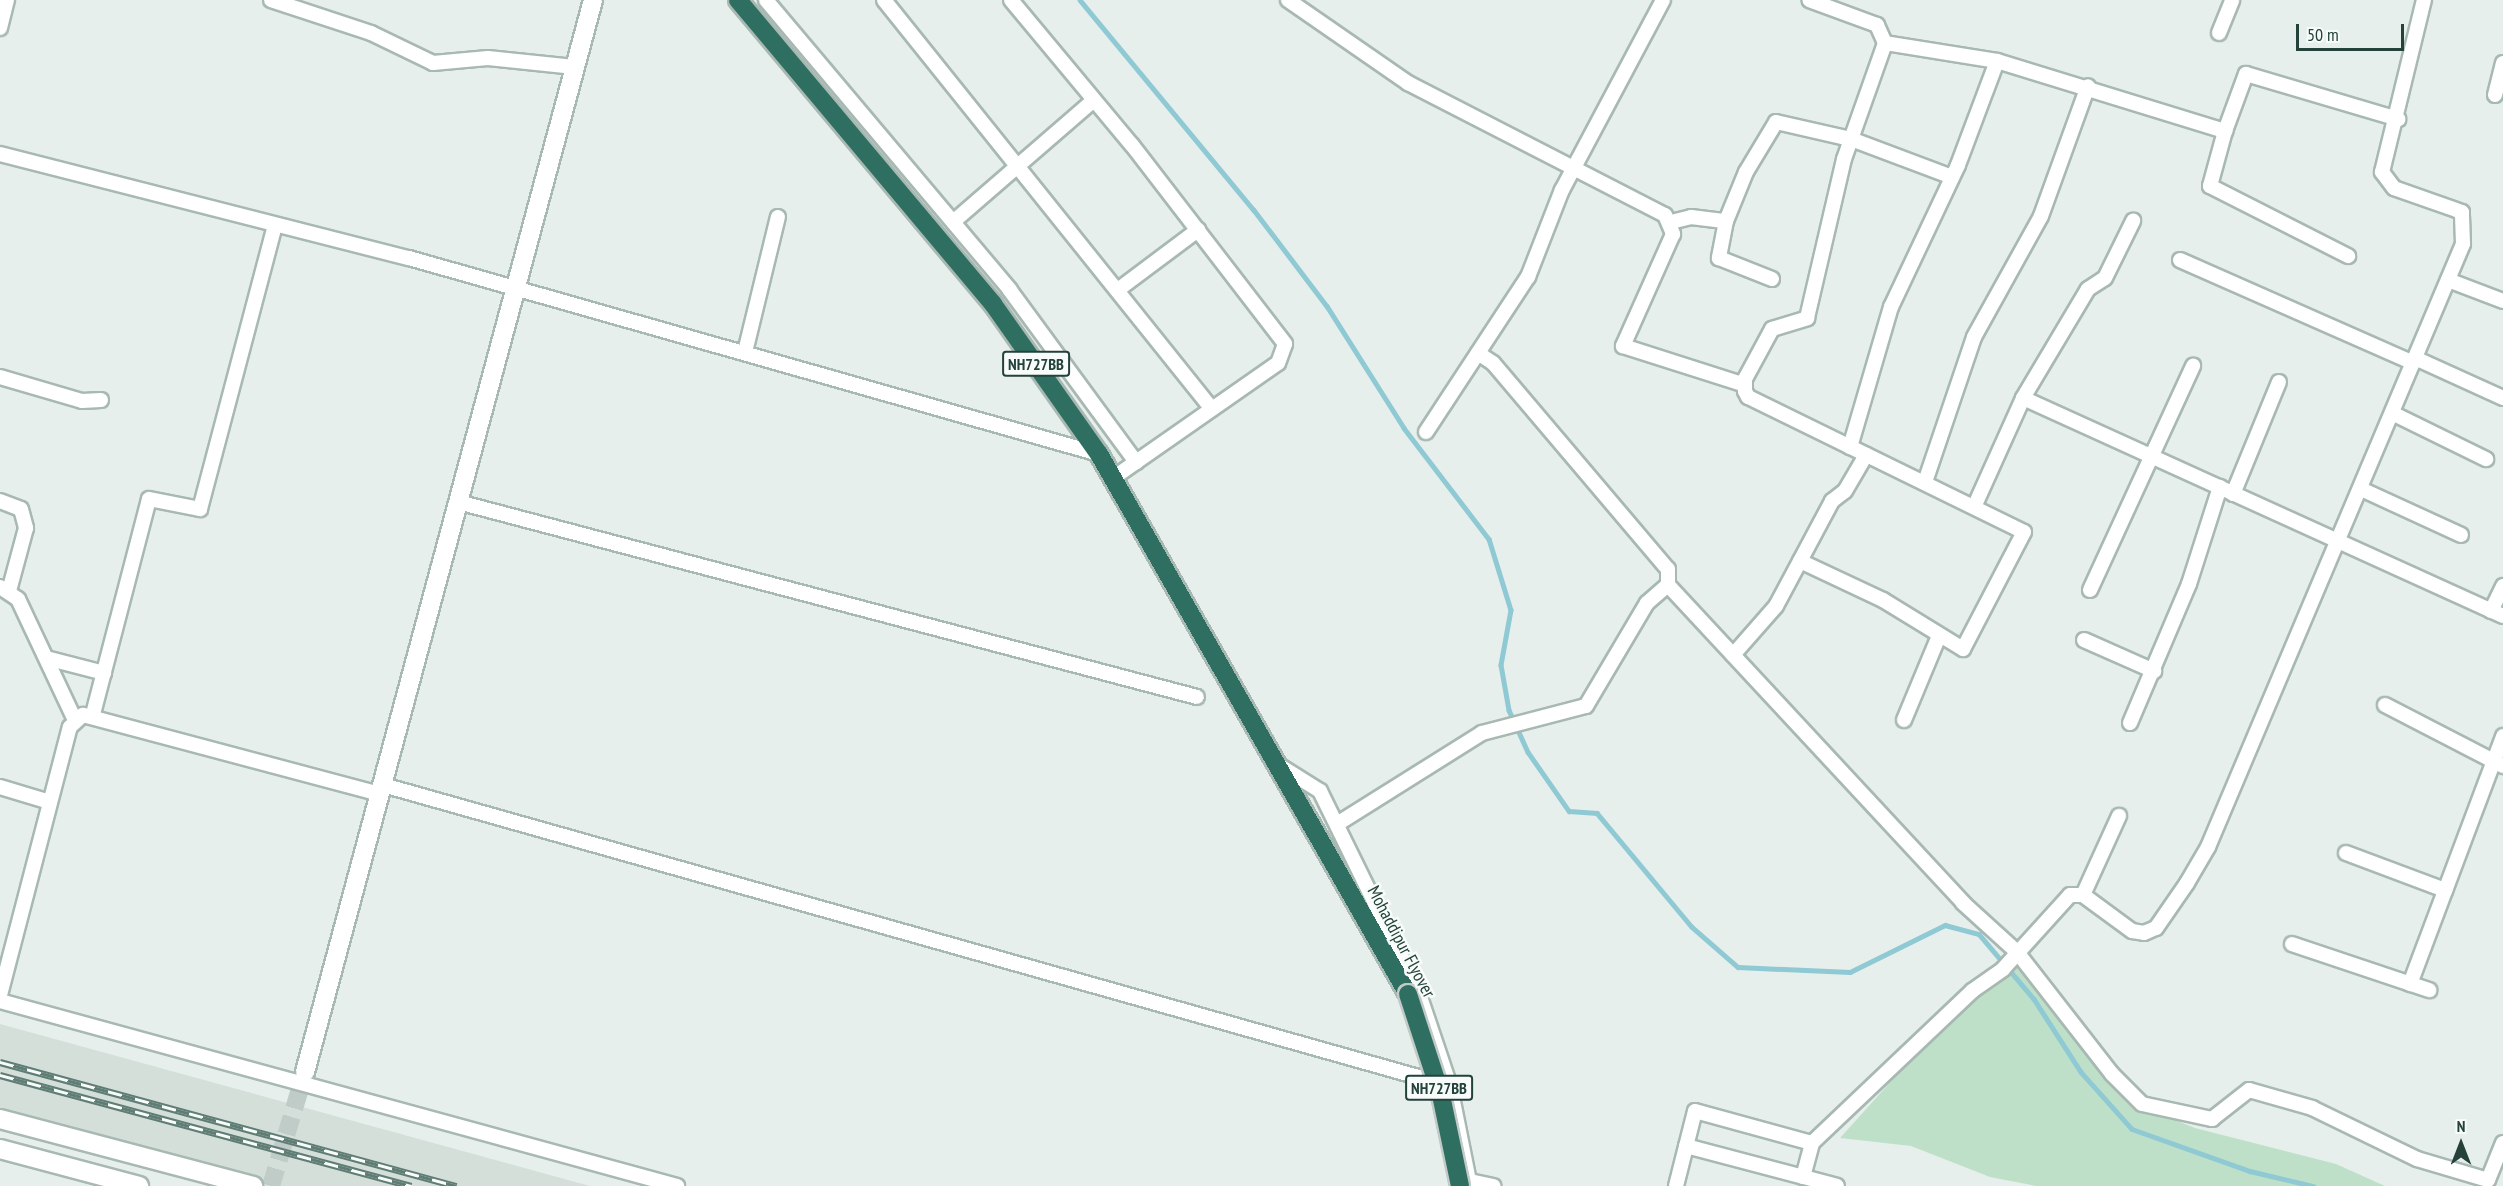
<!DOCTYPE html>
<style>
body{margin:0}
#map{position:relative;width:2503px;height:1186px;overflow:hidden;background:#e6efeb;font-family:"PT Sans Narrow",sans-serif}
div>[style]{position:absolute}
.built>*{inset:0;background:#d4dfda}
.green>*{inset:0;background:#bfe0c8}
.stream>*{height:4.5px;margin:-2.25px;padding:0 2.25px;transform-origin:2.25px;border-radius:2.25px;background:#8ec9d4}
.secondary-tunnel>*{height:18px;margin-top:-9px;transform-origin:0;background:repeating-linear-gradient(90deg,#bfccc8 0 18px,transparent 0 27px)}
.roads{filter:drop-shadow(2px 0 #a8b8b2) drop-shadow(-2px 0 #a8b8b2) drop-shadow(0 2px #a8b8b2) drop-shadow(0 -2px #a8b8b2)}
.street>*{height:14px;margin:-7px;padding:0 7px;transform-origin:7px;border-radius:7px;background:#fff}
.secondary>*{height:18px;margin:-9px;padding:0 9px;transform-origin:9px;border-radius:9px;background:#fff}
.highway>*{height:18px;margin:-9px;padding:0 9px;transform-origin:9px;border-radius:9px;background:#2f6f62}
.rail>*{height:7px;margin-top:-3.5px;transform-origin:0;background:repeating-linear-gradient(90deg,#f7fbf9 0 14px,#5f7d75 0 28px);box-sizing:border-box;border-block:2px solid #5f7d75}
.bridges{filter:drop-shadow(2px 0 #c2cac8) drop-shadow(-2px 0 #c2cac8) drop-shadow(0 2px #c2cac8) drop-shadow(0 -2px #c2cac8)}
.highway-bridge>*{height:18px;margin:-9px;padding:0 9px;transform-origin:9px;border-radius:9px;background:#2f6f62}
span{translate:-50% -50%;white-space:nowrap;text-align:center;line-height:1.15;-webkit-text-stroke:5px #f7fbf9;paint-order:stroke}
.shield-label span{padding:2px 4px;background:#f7fbf9;border:2px solid;border-radius:4px;-webkit-text-stroke-width:0}
.shield-label{font-size:16px;color:#24423a;font-weight:700}
.street-label{font-size:18px;color:#24423a}
.north{position:absolute;left:2431px;top:1114px;width:60px;height:60px;-webkit-text-stroke:4px #f7fbf9;paint-order:stroke;rotate:0deg;font-size:16px;font-weight:700;line-height:24px;text-align:center;color:#24423a}
.north::after{content:'';display:block;margin:auto;width:21px;height:27px;background:#24423a;clip-path:polygon(50% 0,100% 100%,50% 72%,0 100%)}
.scale{position:absolute;left:2296px;top:24px;width:108px;height:27px;box-sizing:border-box;border:3px solid #24423a;border-top:0;padding-left:8px;font-size:18px;line-height:21px;white-space:nowrap;color:#24423a;-webkit-text-stroke:4px #f7fbf9;paint-order:stroke}
</style>
<div id="map">
<div class="built">
<div style="clip-path:polygon(0 1024px,590px 1186px,266px 1186px,0 1114px)"></div>
</div>
<div class="green">
<div style="clip-path:polygon(2016px 965px,2127px 1101px,2195px 1128px,2336px 1164px,2385px 1186px,2036px 1186px,1990px 1177px,1911px 1146px,1840px 1138px,1921px 1048px)"></div>
</div>
<div class="stream">
<div style="left:1080px;top:0;width:273px;rotate:50.4deg"></div>
<div style="left:1254px;top:210px;width:121px;rotate:52.8deg"></div>
<div style="left:1327px;top:306px;width:144px;rotate:57.7deg"></div>
<div style="left:1404px;top:428px;width:140px;rotate:52.6deg"></div>
<div style="left:1489px;top:539px;width:74px;rotate:72.8deg"></div>
<div style="left:1511px;top:610px;width:56px;rotate:100.3deg"></div>
<div style="left:1501px;top:665px;width:46px;rotate:79.9deg"></div>
<div style="left:1509px;top:710px;width:46px;rotate:65.7deg"></div>
<div style="left:1528px;top:752px;width:72px;rotate:55.2deg"></div>
<div style="left:1569px;top:811px;width:28px;rotate:4deg"></div>
<div style="left:1597px;top:813px;width:148px;rotate:50.2deg"></div>
<div style="left:1692px;top:927px;width:61px;rotate:41deg"></div>
<div style="left:1738px;top:967px;width:112px;rotate:2.6deg"></div>
<div style="left:1850px;top:972px;width:106px;rotate:-26.3deg"></div>
<div style="left:1945px;top:925px;width:35px;rotate:15deg"></div>
<div style="left:1979px;top:934px;width:85px;rotate:49.8deg"></div>
<div style="left:2034px;top:999px;width:87px;rotate:57.2deg"></div>
<div style="left:2081px;top:1072px;width:76px;rotate:48.2deg"></div>
<div style="left:2132px;top:1129px;width:125px;rotate:19.6deg"></div>
<div style="left:2250px;top:1171px;width:65px;rotate:13.4deg"></div>
</div>
<div class="secondary-tunnel">
<div style="left:271px;top:1186px;width:119px;rotate:-73.4deg"></div>
</div>
<div class="roads">
<div class="street">
<div style="left:271px;top:0;width:105px;rotate:18.3deg"></div>
<div style="left:371px;top:33px;width:69px;rotate:25.8deg"></div>
<div style="left:433px;top:63px;width:55px;rotate:-5.2deg"></div>
<div style="left:488px;top:58px;width:87px;rotate:5.9deg"></div>
<div style="left:766px;top:0;width:378px;rotate:49.9deg"></div>
<div style="left:1009px;top:289px;width:215px;rotate:53.7deg"></div>
<div style="left:884px;top:0;width:524px;rotate:51.27deg"></div>
<div style="left:1011px;top:0;width:189px;rotate:50.2deg"></div>
<div style="left:1132px;top:145px;width:251px;rotate:52.4deg"></div>
<div style="left:1285px;top:344px;width:20px;rotate:110deg"></div>
<div style="left:1278px;top:363px;width:201px;rotate:145.1deg"></div>
<div style="left:1288px;top:0;width:146px;rotate:34.7deg"></div>
<div style="left:1408px;top:83px;width:289px;rotate:27.2deg"></div>
<div style="left:1665px;top:215px;width:21px;rotate:67deg"></div>
<div style="left:1673px;top:234px;width:123px;rotate:114.1deg"></div>
<div style="left:1623px;top:346px;width:128px;rotate:17.7deg"></div>
<div style="left:0;top:28px;width:29px;rotate:-76deg"></div>
<div style="left:2219px;top:33px;width:35px;rotate:-68deg"></div>
<div style="left:1885px;top:43px;width:113px;rotate:9.1deg"></div>
<div style="left:1997px;top:61px;width:239px;rotate:17.1deg"></div>
<div style="left:2225px;top:131px;width:61px;rotate:-69.8deg"></div>
<div style="left:2246px;top:74px;width:159px;rotate:16.5deg"></div>
<div style="left:2495px;top:95px;width:33px;rotate:-76deg"></div>
<div style="left:2225px;top:131px;width:57px;rotate:105.3deg"></div>
<div style="left:2210px;top:186px;width:155px;rotate:26.9deg"></div>
<div style="left:0;top:154px;width:422px;rotate:14.3deg"></div>
<div style="left:409px;top:258px;width:717px;rotate:15.86deg"></div>
<div style="left:1726px;top:221px;width:38px;rotate:101deg"></div>
<div style="left:1719px;top:258px;width:57px;rotate:21.6deg"></div>
<div style="left:953px;top:222px;width:186px;rotate:-40.9deg"></div>
<div style="left:1671px;top:222px;width:21px;rotate:-14deg"></div>
<div style="left:1691px;top:217px;width:35px;rotate:7deg"></div>
<div style="left:1726px;top:221px;width:53px;rotate:-67.8deg"></div>
<div style="left:1746px;top:172px;width:58px;rotate:-59deg"></div>
<div style="left:1776px;top:122px;width:77px;rotate:12.8deg"></div>
<div style="left:1851px;top:139px;width:108px;rotate:20.6deg"></div>
<div style="left:2180px;top:260px;width:255px;rotate:23.8deg"></div>
<div style="left:2448px;top:280px;width:59px;rotate:20.9deg"></div>
<div style="left:1119px;top:289px;width:99px;rotate:-36.8deg"></div>
<div style="left:745px;top:352px;width:139px;rotate:-76.3deg"></div>
<div style="left:1478px;top:353px;width:18px;rotate:34deg"></div>
<div style="left:1493px;top:363px;width:270px;rotate:49.7deg"></div>
<div style="left:1668px;top:569px;width:16px;rotate:90deg"></div>
<div style="left:2415px;top:358px;width:97px;rotate:24.4deg"></div>
<div style="left:0;top:377px;width:85px;rotate:16.3deg"></div>
<div style="left:82px;top:401px;width:19px;rotate:-3deg"></div>
<div style="left:2023px;top:398px;width:527px;rotate:24.43deg"></div>
<div style="left:2392px;top:413px;width:105px;rotate:26.1deg"></div>
<div style="left:1426px;top:432px;width:186px;rotate:-56.7deg"></div>
<div style="left:1528px;top:277px;width:93px;rotate:-68.7deg"></div>
<div style="left:1562px;top:190px;width:215px;rotate:-62deg"></div>
<div style="left:1850px;top:447px;width:146px;rotate:-73.7deg"></div>
<div style="left:1891px;top:307px;width:157px;rotate:-64.7deg"></div>
<div style="left:1958px;top:165px;width:111px;rotate:-69.4deg"></div>
<div style="left:1925px;top:482px;width:153px;rotate:-71.3deg"></div>
<div style="left:1974px;top:337px;width:138px;rotate:-61deg"></div>
<div style="left:2041px;top:216px;width:138px;rotate:-70.1deg"></div>
<div style="left:2361px;top:489px;width:110px;rotate:24.7deg"></div>
<div style="left:2233px;top:494px;width:121px;rotate:-67.7deg"></div>
<div style="left:0;top:501px;width:22px;rotate:21deg"></div>
<div style="left:21px;top:509px;width:20px;rotate:75deg"></div>
<div style="left:26px;top:528px;width:65px;rotate:105.1deg"></div>
<div style="left:458px;top:502px;width:764px;rotate:14.78deg"></div>
<div style="left:1975px;top:505px;width:117px;rotate:-65.8deg"></div>
<div style="left:2023px;top:398px;width:127px;rotate:-59.2deg"></div>
<div style="left:2088px;top:289px;width:20px;rotate:-33deg"></div>
<div style="left:2105px;top:278px;width:64px;rotate:-63.8deg"></div>
<div style="left:1800px;top:561px;width:92px;rotate:25.2deg"></div>
<div style="left:1883px;top:600px;width:94px;rotate:31.5deg"></div>
<div style="left:1963px;top:649px;width:132px;rotate:-62.5deg"></div>
<div style="left:2024px;top:532px;width:307px;rotate:-153.9deg"></div>
<div style="left:1748px;top:397px;width:7px;rotate:-117deg"></div>
<div style="left:1745px;top:391px;width:12px;rotate:-90deg"></div>
<div style="left:1745px;top:379px;width:57px;rotate:-61.6deg"></div>
<div style="left:1772px;top:329px;width:37px;rotate:-17deg"></div>
<div style="left:1807px;top:318px;width:163px;rotate:-76.9deg"></div>
<div style="left:1844px;top:159px;width:123px;rotate:-70.5deg"></div>
<div style="left:1885px;top:43px;width:20px;rotate:-114deg"></div>
<div style="left:1877px;top:25px;width:72px;rotate:-159.8deg"></div>
<div style="left:0;top:587px;width:22px;rotate:34deg"></div>
<div style="left:18px;top:599px;width:134px;rotate:64.8deg"></div>
<div style="left:2090px;top:590px;width:247px;rotate:-65.3deg"></div>
<div style="left:2491px;top:611px;width:28px;rotate:-64deg"></div>
<div style="left:2084px;top:640px;width:77px;rotate:23.9deg"></div>
<div style="left:1733px;top:655px;width:65px;rotate:-48.7deg"></div>
<div style="left:1776px;top:606px;width:119px;rotate:-61.9deg"></div>
<div style="left:1832px;top:501px;width:16px;rotate:-38deg"></div>
<div style="left:1845px;top:491px;width:42px;rotate:-59.7deg"></div>
<div style="left:50px;top:659px;width:56px;rotate:14.5deg"></div>
<div style="left:2385px;top:705px;width:133px;rotate:27.3deg"></div>
<div style="left:93px;top:714px;width:222px;rotate:-75.4deg"></div>
<div style="left:149px;top:499px;width:52px;rotate:11.1deg"></div>
<div style="left:200px;top:509px;width:294px;rotate:-75.2deg"></div>
<div style="left:1904px;top:720px;width:91px;rotate:-67.4deg"></div>
<div style="left:2130px;top:723px;width:151px;rotate:-67deg"></div>
<div style="left:2189px;top:584px;width:102px;rotate:-72.3deg"></div>
<div style="left:1280px;top:766px;width:47px;rotate:32deg"></div>
<div style="left:1320px;top:791px;width:223px;rotate:63.9deg"></div>
<div style="left:1418px;top:991px;width:100px;rotate:71.4deg"></div>
<div style="left:1450px;top:1086px;width:102px;rotate:78.7deg"></div>
<div style="left:383px;top:785px;width:1109px;rotate:15.75deg"></div>
<div style="left:0;top:787px;width:52px;rotate:16.7deg"></div>
<div style="left:1337px;top:824px;width:171px;rotate:-32.1deg"></div>
<div style="left:1482px;top:733px;width:107px;rotate:-14.6deg"></div>
<div style="left:1586px;top:706px;width:120px;rotate:-59.4deg"></div>
<div style="left:1647px;top:603px;width:28px;rotate:-41deg"></div>
<div style="left:1668px;top:585px;width:434px;rotate:47.1deg"></div>
<div style="left:1963px;top:903px;width:73px;rotate:42.2deg"></div>
<div style="left:2017px;top:952px;width:155px;rotate:52.1deg"></div>
<div style="left:2112px;top:1074px;width:42px;rotate:45deg"></div>
<div style="left:2142px;top:1104px;width:72px;rotate:12.1deg"></div>
<div style="left:2212px;top:1119px;width:47px;rotate:-38.1deg"></div>
<div style="left:2249px;top:1090px;width:66px;rotate:15.9deg"></div>
<div style="left:2312px;top:1108px;width:117px;rotate:25.9deg"></div>
<div style="left:2417px;top:1159px;width:74px;rotate:16.5deg"></div>
<div style="left:2488px;top:1180px;width:40px;rotate:-68deg"></div>
<div style="left:2346px;top:853px;width:106px;rotate:20.5deg"></div>
<div style="left:2083px;top:895px;width:87px;rotate:-65.5deg"></div>
<div style="left:2292px;top:944px;width:145px;rotate:18.6deg"></div>
<div style="left:2410px;top:984px;width:265px;rotate:-69.4deg"></div>
<div style="left:0;top:995px;width:277px;rotate:-75.4deg"></div>
<div style="left:70px;top:727px;width:18px;rotate:-43deg"></div>
<div style="left:83px;top:715px;width:307px;rotate:14.9deg"></div>
<div style="left:0;top:1001px;width:702px;rotate:15.28deg"></div>
<div style="left:1686px;top:1146px;width:156px;rotate:14.8deg"></div>
<div style="left:1803px;top:1177px;width:35px;rotate:-75deg"></div>
<div style="left:1470px;top:1181px;width:24px;rotate:12deg"></div>
<div style="left:1676px;top:1186px;width:77px;rotate:-75.8deg"></div>
<div style="left:1695px;top:1111px;width:121px;rotate:15.3deg"></div>
<div style="left:1812px;top:1143px;width:221px;rotate:-43.5deg"></div>
<div style="left:1972px;top:991px;width:38px;rotate:-35deg"></div>
<div style="left:2003px;top:969px;width:100px;rotate:-47.8deg"></div>
<div style="left:2070px;top:895px;width:13px"></div>
<div style="left:2083px;top:895px;width:61px;rotate:36.3deg"></div>
<div style="left:2132px;top:931px;width:12px;rotate:9deg"></div>
<div style="left:2144px;top:933px;width:13px;rotate:-23deg"></div>
<div style="left:2156px;top:928px;width:55px;rotate:-55.4deg"></div>
<div style="left:2187px;top:883px;width:42px;rotate:-59.7deg"></div>
<div style="left:2208px;top:847px;width:655px;rotate:-67.08deg"></div>
<div style="left:2463px;top:244px;width:32px;rotate:-92deg"></div>
<div style="left:2462px;top:212px;width:72px;rotate:-160.6deg"></div>
<div style="left:2394px;top:188px;width:20px;rotate:-127deg"></div>
<div style="left:2382px;top:172px;width:177px;rotate:-76.3deg"></div>
</div>
<div class="secondary">
<div style="left:305px;top:1072px;width:1110px;rotate:-74.96deg"></div>
<div style="left:0;top:1119px;width:262px;rotate:14.8deg"></div>
<div style="left:0;top:1149px;width:144px;rotate:14.9deg"></div>
</div>
<div class="highway">
<div style="left:738px;top:0;width:397px;rotate:50deg"></div>
<div style="left:993px;top:304px;width:184px;rotate:54.8deg"></div>
<div style="left:1099px;top:454px;width:622px;rotate:60.22deg"></div>
</div>
</div>
<div class="rail">
<div style="left:0;top:1062px;width:473px;rotate:15.2deg"></div>
<div style="left:0;top:1075px;width:426px;rotate:15.1deg"></div>
</div>
<div class="bridges">
<div class="highway-bridge">
<div style="left:1408px;top:994px;width:106px;rotate:71.9deg"></div>
<div style="left:1441px;top:1095px;width:93px;rotate:78.2deg"></div>
</div>
</div>
<div class="shield-label">
<span style="left:1036px;top:364px">NH727BB</span>
<span style="left:1439px;top:1088px">NH727BB</span>
</div>
<div class="street-label">
<span style="left:1401px;top:942px;rotate:62deg">Mohaddipur Flyover</span>
</div>
<div class="north">N</div>
<div class="scale">50 m</div>
</div>
